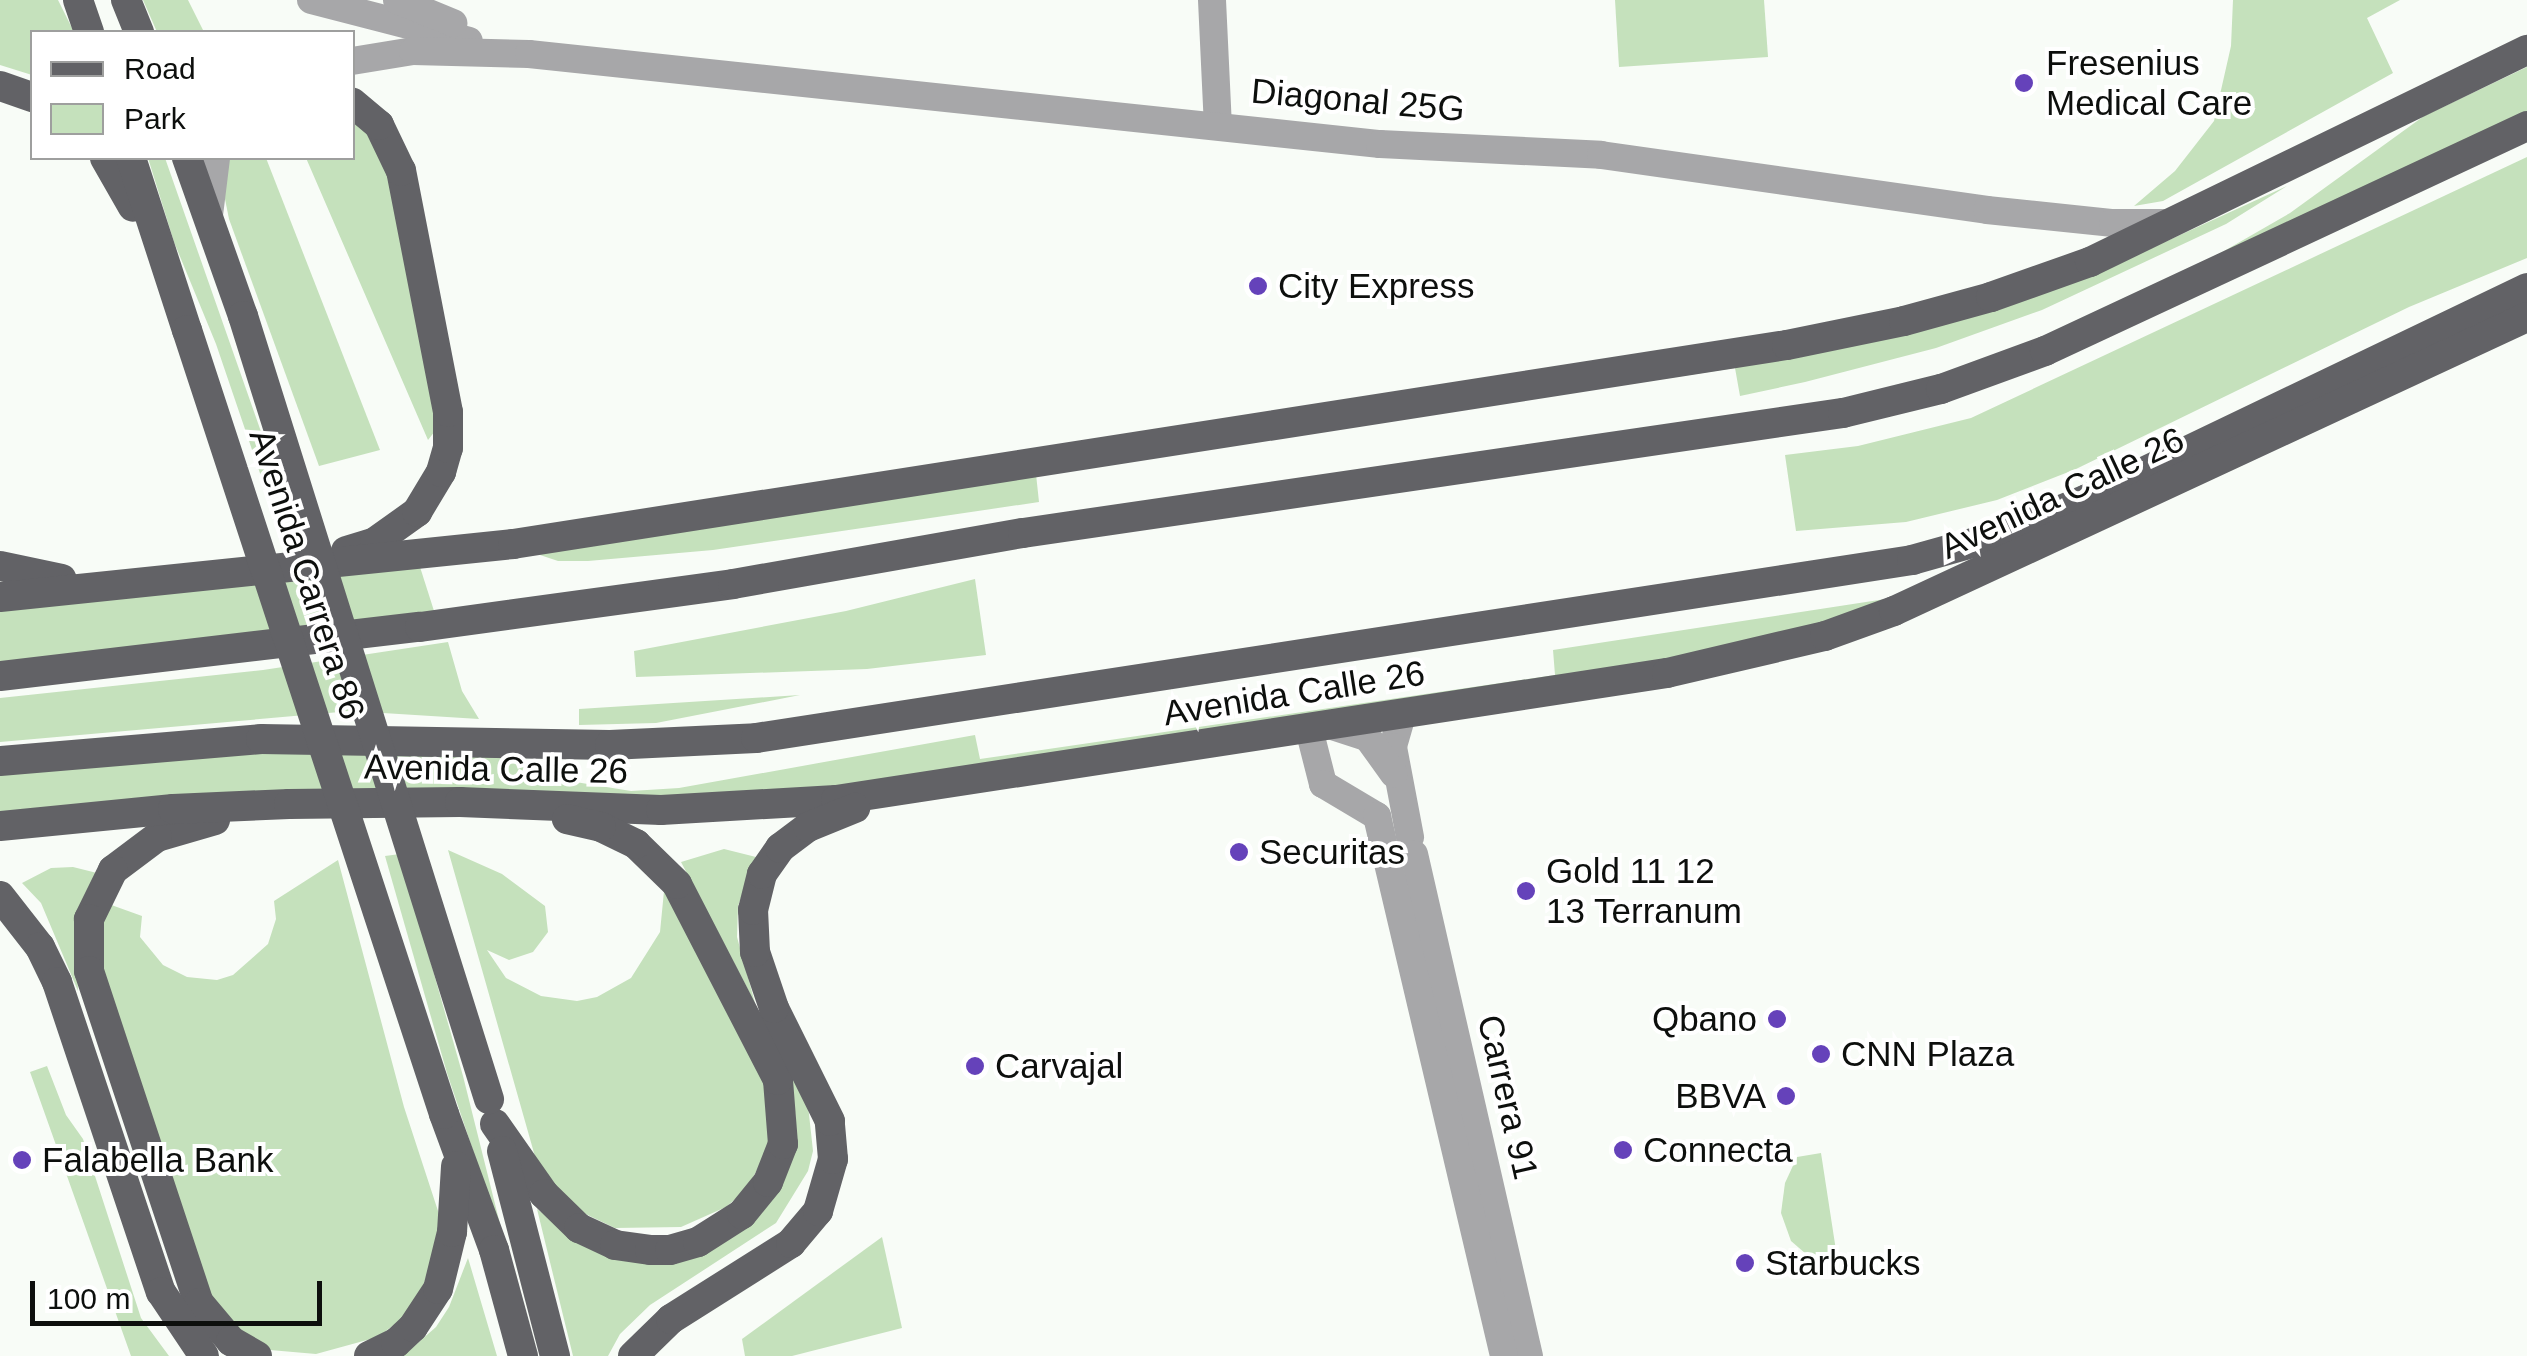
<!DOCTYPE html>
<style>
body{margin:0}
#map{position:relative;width:2527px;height:1356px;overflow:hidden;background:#f8fcf7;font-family:Helvetica,sans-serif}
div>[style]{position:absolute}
.green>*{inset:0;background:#c5e1bc}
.minor>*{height:28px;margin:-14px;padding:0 14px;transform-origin:14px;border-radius:14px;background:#a7a7a9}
.major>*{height:30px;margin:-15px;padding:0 15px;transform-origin:15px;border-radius:15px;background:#626266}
.major-bridge>*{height:30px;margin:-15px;padding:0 15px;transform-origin:15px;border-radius:15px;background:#626266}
.dots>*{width:28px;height:28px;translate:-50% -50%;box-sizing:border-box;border:5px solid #fff;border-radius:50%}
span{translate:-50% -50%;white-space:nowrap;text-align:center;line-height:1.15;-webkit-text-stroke:8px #fff;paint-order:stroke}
.poi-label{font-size:35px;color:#0d0f0d}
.left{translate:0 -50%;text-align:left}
.right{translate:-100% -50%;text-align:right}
.street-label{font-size:35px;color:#0d0f0d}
.legend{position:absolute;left:30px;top:30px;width:325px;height:130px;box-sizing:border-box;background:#fff;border:2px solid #9e9f9e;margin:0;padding:12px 18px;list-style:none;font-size:30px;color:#0d0f0d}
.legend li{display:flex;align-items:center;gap:20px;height:50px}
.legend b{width:50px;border:2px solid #9e9f9e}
.scale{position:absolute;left:30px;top:1281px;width:292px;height:45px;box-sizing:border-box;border:5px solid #0d0f0d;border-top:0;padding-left:12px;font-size:30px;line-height:35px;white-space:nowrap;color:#0d0f0d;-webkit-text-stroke:8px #fff;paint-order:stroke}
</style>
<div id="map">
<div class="green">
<div style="clip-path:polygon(0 0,58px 0,74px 32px,32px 32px,32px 75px,0 65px)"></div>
<div style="clip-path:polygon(143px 0,188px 0,204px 32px,157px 32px)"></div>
<div style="clip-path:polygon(1615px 0,1764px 0,1768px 57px,1619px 67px)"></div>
<div style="clip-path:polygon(2233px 0,2400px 0,2367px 18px,2393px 73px,2163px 201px,2134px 206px,2175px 171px,2214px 121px,2231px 46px)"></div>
<div style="clip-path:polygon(2527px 67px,2527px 115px,2198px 266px,2290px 213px,2424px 116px)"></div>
<div style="clip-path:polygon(353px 115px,365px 124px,395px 176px,439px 426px,428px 440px,306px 158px,352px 158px)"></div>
<div style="clip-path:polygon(2527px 157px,2527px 258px,2409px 307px,2076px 469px,1997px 500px,1906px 522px,1796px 531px,1785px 455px,1858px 446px,1971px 418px)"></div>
<div style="clip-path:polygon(148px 158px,165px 158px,279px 483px,265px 488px,216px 344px,174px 242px)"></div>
<div style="clip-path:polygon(226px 158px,266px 158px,380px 450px,319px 466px,229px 219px,223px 189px)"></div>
<div style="clip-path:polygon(2287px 186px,2226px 224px,2042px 310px,1936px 348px,1805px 382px,1740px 396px,1735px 368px,1036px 474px,1039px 502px,713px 550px,588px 561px,558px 561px,528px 551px,1761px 357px,2167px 241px)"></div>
<div style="clip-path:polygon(420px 567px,435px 614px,0 667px,0 610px)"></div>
<div style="clip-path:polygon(975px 579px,986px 655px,867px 669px,636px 677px,634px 651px,846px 611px)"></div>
<div style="clip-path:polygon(1918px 594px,1699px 658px,833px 792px,0 817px,0 775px,199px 754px,507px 752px,557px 779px,631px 791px,679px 788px,975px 735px,980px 759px,1555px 675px,1553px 650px)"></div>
<div style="clip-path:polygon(448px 642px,462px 691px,479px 719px,351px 711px,0 742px,0 698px,263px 670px)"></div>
<div style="clip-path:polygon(800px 695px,656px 723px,579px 725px,579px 709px)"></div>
<div style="clip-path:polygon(724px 849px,756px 857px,738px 906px,737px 937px,755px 1003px,681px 862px)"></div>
<div style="clip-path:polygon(448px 850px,502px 874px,545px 906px,548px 932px,533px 952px,509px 960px,487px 950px,506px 978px,541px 996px,577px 1001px,597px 997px,631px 978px,660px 932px,664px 891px,767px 1074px,769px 1148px,746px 1190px,726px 1207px,681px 1227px,615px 1228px,575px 1209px,536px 1160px)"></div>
<div style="clip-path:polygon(400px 854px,463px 1076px,507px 1252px,447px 1073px,385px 856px)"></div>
<div style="clip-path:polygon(338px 860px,404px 1107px,439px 1214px,439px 1236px,421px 1293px,399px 1321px,378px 1337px,316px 1354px,270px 1350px,217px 1316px,96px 979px,103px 902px,142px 916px,140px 937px,163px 965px,187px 977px,217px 980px,233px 975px,268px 944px,276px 919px,274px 901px)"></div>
<div style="clip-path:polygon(73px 867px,97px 873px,76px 928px,78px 991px,41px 903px,22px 883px,51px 868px)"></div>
<div style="clip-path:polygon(789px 1063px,807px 1096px,813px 1151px,808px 1171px,776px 1223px,650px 1305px,620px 1334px,608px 1356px,573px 1356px,537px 1209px,588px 1247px,723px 1239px,796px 1120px)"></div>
<div style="clip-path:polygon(47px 1066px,66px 1115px,83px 1139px,141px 1318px,169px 1356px,131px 1356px,30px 1072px)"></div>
<div style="clip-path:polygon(1821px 1153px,1837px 1257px,1813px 1260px,1791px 1241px,1781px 1213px,1785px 1183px,1797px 1157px)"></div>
<div style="clip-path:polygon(882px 1237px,902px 1328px,792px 1356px,745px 1356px,742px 1339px)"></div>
<div style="clip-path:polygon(468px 1258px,497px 1356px,403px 1356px,436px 1327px,449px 1307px)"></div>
</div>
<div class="minor">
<div style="left:311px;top:0;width:163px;rotate:14.5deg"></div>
<div style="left:397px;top:0;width:61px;rotate:22.3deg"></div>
<div style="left:1212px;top:0;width:125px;rotate:87.3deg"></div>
<div style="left:352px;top:61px;width:62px;rotate:-9.3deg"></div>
<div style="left:413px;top:51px;width:116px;rotate:1.5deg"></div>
<div style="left:529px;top:54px;width:856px;rotate:6.04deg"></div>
<div style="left:1380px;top:144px;width:221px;rotate:2.8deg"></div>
<div style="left:1601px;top:155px;width:390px;rotate:8.1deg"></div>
<div style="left:1987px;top:210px;width:127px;rotate:5.9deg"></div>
<div style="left:2113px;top:223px;width:55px"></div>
<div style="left:209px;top:215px;width:57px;rotate:-83deg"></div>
<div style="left:1402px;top:715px;width:33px;rotate:106deg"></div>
<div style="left:1393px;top:747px;width:92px;rotate:79.3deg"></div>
<div style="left:1332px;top:726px;width:38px;rotate:18deg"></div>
<div style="left:1368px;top:738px;width:44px;rotate:54.2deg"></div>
<div style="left:1309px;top:729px;width:57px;rotate:75.7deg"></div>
<div style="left:1323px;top:784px;width:63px;rotate:30.7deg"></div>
<div style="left:1377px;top:816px;width:27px;rotate:77deg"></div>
<div style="left:1414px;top:854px;width:515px;rotate:77.1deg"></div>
<div style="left:1387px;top:859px;width:511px;rotate:76.75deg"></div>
</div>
<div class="major">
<div style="left:78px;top:0;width:34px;rotate:71deg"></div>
<div style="left:126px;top:0;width:35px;rotate:68deg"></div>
<div style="left:0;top:86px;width:34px;rotate:19deg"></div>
<div style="left:105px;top:158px;width:56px;rotate:60.3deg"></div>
<div style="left:131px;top:158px;width:181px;rotate:72deg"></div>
<div style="left:187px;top:158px;width:168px;rotate:70.5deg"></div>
<div style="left:346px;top:551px;width:30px;rotate:-17deg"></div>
<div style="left:375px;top:542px;width:52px;rotate:-35.5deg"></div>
<div style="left:417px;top:512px;width:47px;rotate:-59deg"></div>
<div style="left:441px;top:472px;width:25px;rotate:-74deg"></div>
<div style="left:448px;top:448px;width:36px;rotate:-90deg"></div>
<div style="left:448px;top:412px;width:246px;rotate:-101deg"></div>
<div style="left:401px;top:171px;width:51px;rotate:-115.6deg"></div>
<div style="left:379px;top:125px;width:35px;rotate:-140deg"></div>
<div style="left:0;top:566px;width:63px;rotate:11.8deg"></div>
<div style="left:0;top:597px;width:516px;rotate:-5.9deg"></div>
<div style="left:513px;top:544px;width:1289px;rotate:-8.88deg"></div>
<div style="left:1787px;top:345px;width:119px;rotate:-11.6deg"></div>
<div style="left:1904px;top:321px;width:90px;rotate:-15.4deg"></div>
<div style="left:1991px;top:297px;width:105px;rotate:-19.5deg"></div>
<div style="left:2090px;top:262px;width:486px;rotate:-25.9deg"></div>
<div style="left:0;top:676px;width:423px;rotate:-6.7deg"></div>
<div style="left:420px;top:627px;width:316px;rotate:-7.8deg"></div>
<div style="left:733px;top:584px;width:294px;rotate:-10deg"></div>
<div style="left:1023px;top:533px;width:829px;rotate:-8.33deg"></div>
<div style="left:1843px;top:413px;width:101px;rotate:-13.8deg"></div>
<div style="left:1941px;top:389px;width:111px;rotate:-20.1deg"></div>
<div style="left:2045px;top:351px;width:532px;rotate:-25.02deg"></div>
<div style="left:0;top:761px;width:262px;rotate:-4.8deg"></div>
<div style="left:261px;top:739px;width:349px;rotate:1deg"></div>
<div style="left:610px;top:745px;width:146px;rotate:-2.7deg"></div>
<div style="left:756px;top:738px;width:1170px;rotate:-8.75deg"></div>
<div style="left:1912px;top:560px;width:92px;rotate:-15.7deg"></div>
<div style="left:2001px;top:535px;width:93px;rotate:-22.7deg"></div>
<div style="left:2087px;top:499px;width:488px;rotate:-25.6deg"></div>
<div style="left:215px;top:820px;width:60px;rotate:163.7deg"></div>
<div style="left:157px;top:837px;width:55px;rotate:143.1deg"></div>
<div style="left:113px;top:870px;width:55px;rotate:116.1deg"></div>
<div style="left:89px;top:919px;width:52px;rotate:90deg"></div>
<div style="left:89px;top:971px;width:350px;rotate:71.7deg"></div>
<div style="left:199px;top:1303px;width:50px;rotate:49.9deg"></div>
<div style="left:231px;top:1341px;width:30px;rotate:30deg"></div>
<div style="left:0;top:826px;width:174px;rotate:-5.6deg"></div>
<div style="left:173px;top:809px;width:116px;rotate:-2.5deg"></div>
<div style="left:289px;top:804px;width:171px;rotate:-0.7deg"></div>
<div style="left:460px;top:802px;width:201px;rotate:2.3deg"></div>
<div style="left:661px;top:810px;width:175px;rotate:-3.3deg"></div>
<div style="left:836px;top:800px;width:841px;rotate:-8.69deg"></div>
<div style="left:1667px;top:673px;width:162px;rotate:-13.2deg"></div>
<div style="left:1825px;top:636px;width:73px;rotate:-19.9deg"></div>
<div style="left:1894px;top:611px;width:698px;rotate:-24.91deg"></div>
<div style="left:0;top:896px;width:65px;rotate:51.9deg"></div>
<div style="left:40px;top:947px;width:39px;rotate:64deg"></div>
<div style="left:57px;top:982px;width:327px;rotate:71.5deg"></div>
<div style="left:161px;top:1292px;width:77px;rotate:56.1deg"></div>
<div style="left:444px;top:1114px;width:145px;rotate:69.8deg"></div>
<div style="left:494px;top:1250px;width:110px;rotate:74.7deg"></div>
<div style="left:495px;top:1124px;width:85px;rotate:55deg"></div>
<div style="left:544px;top:1194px;width:49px;rotate:44.2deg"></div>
<div style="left:579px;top:1228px;width:40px;rotate:25deg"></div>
<div style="left:615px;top:1245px;width:35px;rotate:8deg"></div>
<div style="left:650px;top:1250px;width:20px"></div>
<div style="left:670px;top:1250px;width:29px;rotate:-16deg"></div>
<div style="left:698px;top:1242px;width:52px;rotate:-32.5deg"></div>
<div style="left:742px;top:1214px;width:41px;rotate:-50.9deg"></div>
<div style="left:768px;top:1182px;width:41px;rotate:-68.5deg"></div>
<div style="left:783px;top:1144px;width:64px;rotate:-94.5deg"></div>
<div style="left:778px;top:1080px;width:220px;rotate:-117.3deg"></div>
<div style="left:677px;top:884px;width:57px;rotate:-135.7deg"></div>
<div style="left:636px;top:844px;width:39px;rotate:-154deg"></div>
<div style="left:601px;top:827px;width:35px;rotate:-167deg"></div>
<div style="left:502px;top:1151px;width:212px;rotate:75.5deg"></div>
<div style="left:369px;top:1356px;width:30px;rotate:-26deg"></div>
<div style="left:396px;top:1343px;width:23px;rotate:-43deg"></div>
<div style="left:413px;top:1327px;width:45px;rotate:-56.7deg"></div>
<div style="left:438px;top:1289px;width:59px;rotate:-76.2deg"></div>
<div style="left:452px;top:1232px;width:66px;rotate:-86.5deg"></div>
<div style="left:633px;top:1356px;width:53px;rotate:-44.2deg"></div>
<div style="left:671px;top:1319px;width:142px;rotate:-32.3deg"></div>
<div style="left:791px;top:1243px;width:42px;rotate:-49.8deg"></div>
<div style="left:818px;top:1211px;width:54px;rotate:-73.9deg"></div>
<div style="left:833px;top:1159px;width:38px;rotate:-95deg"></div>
<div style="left:830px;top:1121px;width:126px;rotate:-116.4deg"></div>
<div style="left:774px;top:1008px;width:59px;rotate:-108.7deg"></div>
<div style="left:755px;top:952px;width:42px;rotate:-92.7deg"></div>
<div style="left:753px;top:910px;width:37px;rotate:-76deg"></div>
<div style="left:762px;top:874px;width:32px;rotate:-55deg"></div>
<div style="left:780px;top:848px;width:35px;rotate:-37deg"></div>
<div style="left:808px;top:827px;width:51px;rotate:-22deg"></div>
</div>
<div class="major-bridge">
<div style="left:243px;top:316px;width:821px;rotate:72.56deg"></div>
<div style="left:187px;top:330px;width:825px;rotate:71.85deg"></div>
</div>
<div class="dots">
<div style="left:2024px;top:83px;background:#6542ba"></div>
<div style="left:1258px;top:286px;background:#6542ba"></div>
<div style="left:1239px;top:852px;background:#6542ba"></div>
<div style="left:1526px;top:891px;background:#6542ba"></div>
<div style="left:1777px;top:1019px;background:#6542ba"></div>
<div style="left:1821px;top:1054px;background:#6542ba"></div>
<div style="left:975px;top:1066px;background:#6542ba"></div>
<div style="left:1786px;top:1096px;background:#6542ba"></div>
<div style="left:1623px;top:1150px;background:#6542ba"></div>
<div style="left:22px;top:1160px;background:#6542ba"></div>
<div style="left:1745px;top:1263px;background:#6542ba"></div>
</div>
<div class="poi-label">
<span class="left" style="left:2046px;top:83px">Fresenius<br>Medical Care</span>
<span class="left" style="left:1278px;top:286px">City Express</span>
<span class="left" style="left:1259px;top:852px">Securitas</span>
<span class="left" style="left:1546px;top:891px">Gold 11 12<br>13 Terranum</span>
<span class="right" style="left:1757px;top:1019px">Qbano</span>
<span class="left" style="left:1841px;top:1054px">CNN Plaza</span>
<span class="left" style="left:995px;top:1066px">Carvajal</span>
<span class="right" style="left:1766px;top:1096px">BBVA</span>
<span class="left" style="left:1643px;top:1150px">Connecta</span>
<span class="left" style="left:42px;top:1160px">Falabella Bank</span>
<span class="left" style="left:1765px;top:1263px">Starbucks</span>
</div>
<div class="street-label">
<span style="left:1358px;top:100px;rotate:5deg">Diagonal 25G</span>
<span style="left:2062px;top:493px;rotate:-25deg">Avenida Calle 26</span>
<span style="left:307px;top:574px;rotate:72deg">Avenida Carrera 86</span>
<span style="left:1294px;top:693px;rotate:-9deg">Avenida Calle 26</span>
<span style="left:496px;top:769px;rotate:1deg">Avenida Calle 26</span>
<span style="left:1508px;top:1097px;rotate:77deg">Carrera 91</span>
</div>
<ul class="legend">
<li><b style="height:12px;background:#626266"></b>Road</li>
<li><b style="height:28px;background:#c5e1bc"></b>Park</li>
</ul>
<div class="scale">100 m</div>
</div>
